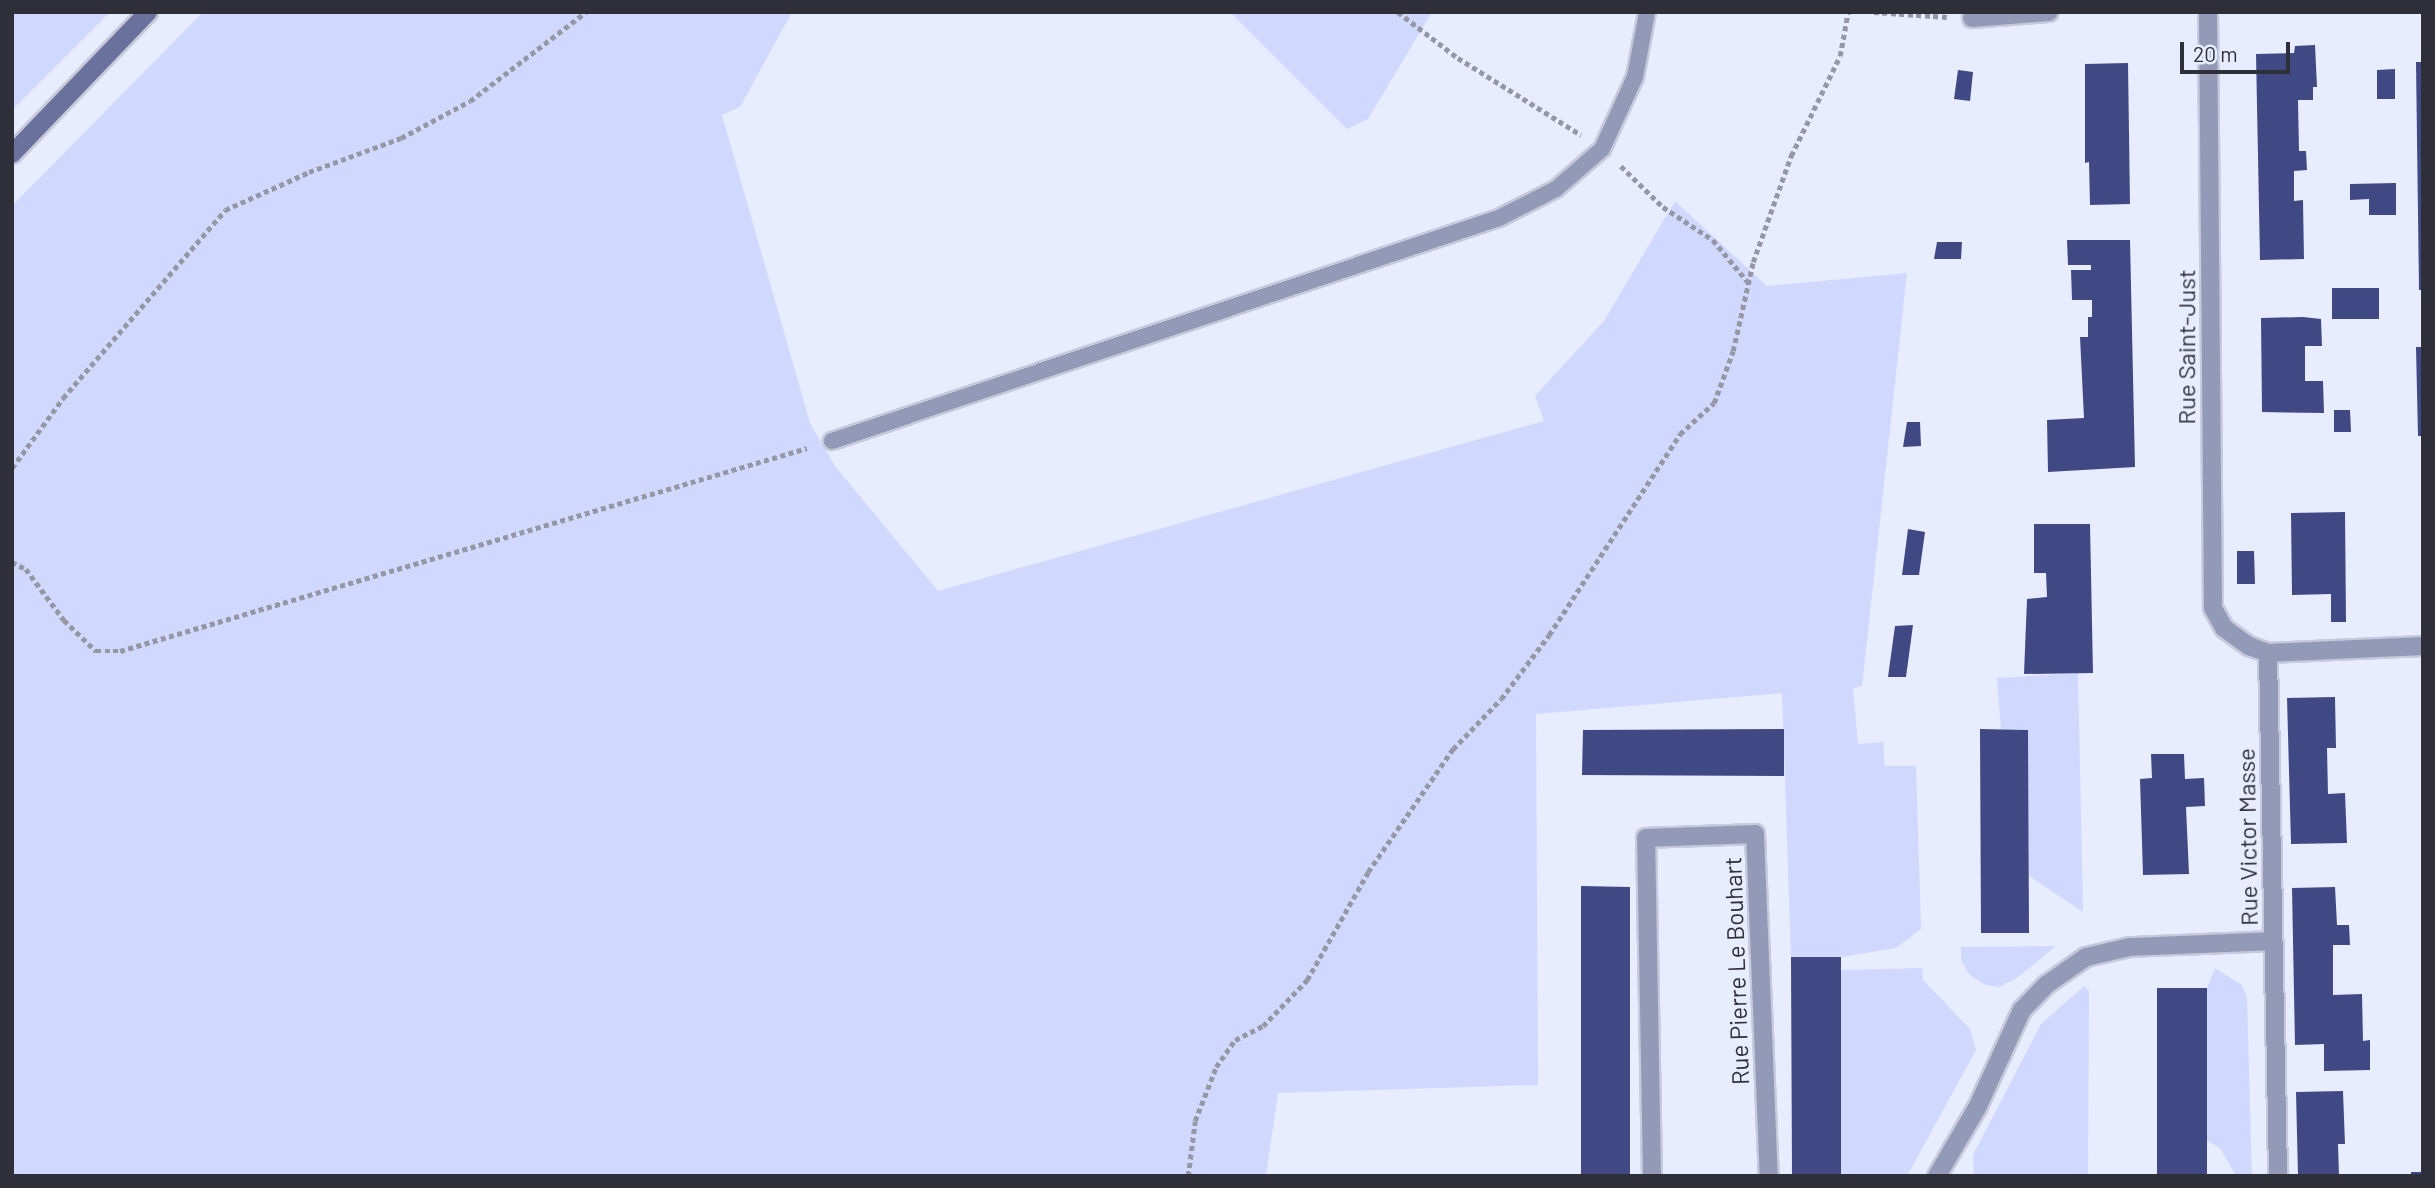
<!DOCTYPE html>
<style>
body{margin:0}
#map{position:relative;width:2435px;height:1188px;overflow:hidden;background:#e8ecff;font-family:Barlow,sans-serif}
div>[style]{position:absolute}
.green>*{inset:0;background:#d0d8fe}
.building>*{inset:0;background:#414984}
.path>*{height:4.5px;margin-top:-2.25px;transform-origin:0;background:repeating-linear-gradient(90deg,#9597a6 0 5px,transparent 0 8.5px)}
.roads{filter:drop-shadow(2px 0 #c7cadb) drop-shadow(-2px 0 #c7cadb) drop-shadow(0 2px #c7cadb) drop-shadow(0 -2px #c7cadb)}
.lane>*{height:16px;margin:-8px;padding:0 8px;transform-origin:8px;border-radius:8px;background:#939ab7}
.street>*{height:18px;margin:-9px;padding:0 9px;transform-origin:9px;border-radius:9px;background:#939ab7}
.secondary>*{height:18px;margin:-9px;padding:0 9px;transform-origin:9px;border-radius:9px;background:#69719c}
span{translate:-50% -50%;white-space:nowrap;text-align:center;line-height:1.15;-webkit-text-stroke:7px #e8ecff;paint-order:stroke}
.street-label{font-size:24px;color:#2e2f38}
.frame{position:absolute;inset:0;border:14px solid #2e2f38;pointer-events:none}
.scale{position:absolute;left:2180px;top:42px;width:110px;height:32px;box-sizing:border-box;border:4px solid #2e2f38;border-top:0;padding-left:9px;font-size:21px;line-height:24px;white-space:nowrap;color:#2e2f38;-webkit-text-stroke:5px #e8ecff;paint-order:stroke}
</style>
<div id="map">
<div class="green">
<div style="clip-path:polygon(12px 12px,110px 12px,12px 110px)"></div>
<div style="clip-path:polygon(203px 12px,792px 12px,740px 107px,722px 115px,810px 423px,835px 466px,938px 591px,1544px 421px,1535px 396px,1604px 321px,1675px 201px,1767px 286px,1907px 273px,1862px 686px,1853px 688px,1858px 744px,1883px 742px,1885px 766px,1916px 766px,1921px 929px,1896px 948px,1841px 957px,1791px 957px,1782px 693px,1536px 714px,1538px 1085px,1278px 1093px,1266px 1176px,12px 1176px,12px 206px)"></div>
<div style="clip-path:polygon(1230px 12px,1432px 12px,1368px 119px,1347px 129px)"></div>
<div style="clip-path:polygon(2078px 673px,2083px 912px,2029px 876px,2028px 730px,2001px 729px,1997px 678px)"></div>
<div style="clip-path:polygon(2056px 946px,2017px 978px,1999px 987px,1985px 985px,1969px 974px,1961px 960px,1961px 947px)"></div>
<div style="clip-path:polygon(1922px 968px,1923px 980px,1970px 1029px,1976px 1050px,1907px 1176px,1841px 1176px,1841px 970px)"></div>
<div style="clip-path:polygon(2215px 968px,2242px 985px,2247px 998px,2252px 1176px,2236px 1176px,2220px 1148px,2207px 1141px,2207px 988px)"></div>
<div style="clip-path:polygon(2084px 986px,2089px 991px,2088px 1176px,1974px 1176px,1973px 1155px,2041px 1024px)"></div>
</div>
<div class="building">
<div style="clip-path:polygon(2315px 45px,2317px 87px,2313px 87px,2313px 100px,2298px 100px,2299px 151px,2306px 151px,2307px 170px,2294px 171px,2294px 201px,2303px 200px,2304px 259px,2260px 260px,2256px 54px,2294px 53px,2295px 46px)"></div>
<div style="clip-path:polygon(2416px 62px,2423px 62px,2423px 290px,2419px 290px)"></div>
<div style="clip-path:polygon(2128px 63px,2130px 204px,2090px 205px,2089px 162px,2085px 163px,2085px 64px)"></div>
<div style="clip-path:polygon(2395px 69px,2395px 99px,2377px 99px,2377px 70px)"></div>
<div style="clip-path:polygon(1958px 70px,1973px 72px,1970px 101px,1954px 99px)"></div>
<div style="clip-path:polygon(2396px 183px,2396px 215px,2369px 215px,2369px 199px,2350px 200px,2350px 184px)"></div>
<div style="clip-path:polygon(2067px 240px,2130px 240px,2135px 467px,2048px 472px,2047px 420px,2084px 418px,2080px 337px,2088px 337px,2088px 317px,2092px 317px,2092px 300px,2072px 300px,2071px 270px,2091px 270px,2091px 265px,2068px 265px)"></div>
<div style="clip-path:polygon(1937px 242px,1962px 242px,1961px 259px,1934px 259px)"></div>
<div style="clip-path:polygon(2332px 288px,2379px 288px,2379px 319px,2332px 319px)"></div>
<div style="clip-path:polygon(2303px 317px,2321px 319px,2322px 346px,2305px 346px,2305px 381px,2323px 381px,2324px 413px,2262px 412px,2261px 318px)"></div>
<div style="clip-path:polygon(2416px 347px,2423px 347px,2423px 436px,2418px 436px)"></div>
<div style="clip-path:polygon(2334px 410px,2350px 410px,2351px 432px,2334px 432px)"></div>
<div style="clip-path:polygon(1907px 422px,1920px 422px,1921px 446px,1903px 447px)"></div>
<div style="clip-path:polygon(2345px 512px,2346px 622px,2331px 622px,2331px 594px,2292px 595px,2291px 513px)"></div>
<div style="clip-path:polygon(2034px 524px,2090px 524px,2093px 673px,2024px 674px,2027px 599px,2047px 597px,2046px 573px,2034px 573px)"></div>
<div style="clip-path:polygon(1908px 529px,1925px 532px,1919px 575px,1902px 575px)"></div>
<div style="clip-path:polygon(2237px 551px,2254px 551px,2255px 584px,2237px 584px)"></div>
<div style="clip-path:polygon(1913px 625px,1906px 677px,1888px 677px,1895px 626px)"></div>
<div style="clip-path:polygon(2335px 697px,2336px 748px,2327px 748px,2328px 794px,2345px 793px,2347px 843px,2291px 844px,2287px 698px)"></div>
<div style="clip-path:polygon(1784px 729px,1784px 776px,1582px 775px,1583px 730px)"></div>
<div style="clip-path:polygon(1980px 729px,2028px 730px,2029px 933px,1981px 933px)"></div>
<div style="clip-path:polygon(2151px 754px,2184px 754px,2185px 779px,2204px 778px,2205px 806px,2186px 807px,2189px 874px,2143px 875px,2140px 779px,2152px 778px)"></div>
<div style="clip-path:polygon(1581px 886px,1630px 887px,1630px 1176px,1581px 1176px)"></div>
<div style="clip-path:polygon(2335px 887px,2337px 925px,2349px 925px,2350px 945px,2333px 945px,2333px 995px,2362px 994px,2363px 1041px,2370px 1040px,2370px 1070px,2324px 1071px,2324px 1044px,2295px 1045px,2292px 888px)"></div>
<div style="clip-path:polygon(1791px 957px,1841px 957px,1841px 1176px,1792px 1176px)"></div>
<div style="clip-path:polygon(2157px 988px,2207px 988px,2207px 1176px,2157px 1176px)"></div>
<div style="clip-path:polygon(2343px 1091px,2345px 1144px,2338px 1144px,2339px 1176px,2298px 1176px,2296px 1092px)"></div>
<div style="clip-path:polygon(2411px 1172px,2423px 1172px,2423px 1176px,2411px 1176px)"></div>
</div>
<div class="path">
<div style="left:1398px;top:12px;width:76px;rotate:37.5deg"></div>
<div style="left:1458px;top:58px;width:145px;rotate:32deg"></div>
<div style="left:1874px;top:12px;width:73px;rotate:3.9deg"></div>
<div style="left:1621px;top:166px;width:59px;rotate:44.3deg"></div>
<div style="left:1663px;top:207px;width:60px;rotate:33.4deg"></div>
<div style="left:1713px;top:240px;width:55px;rotate:50.2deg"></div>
<div style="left:12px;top:468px;width:87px;rotate:-53.9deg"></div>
<div style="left:63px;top:398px;width:248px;rotate:-49.2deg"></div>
<div style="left:225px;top:210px;width:92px;rotate:-24.3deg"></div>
<div style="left:309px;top:172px;width:98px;rotate:-20.3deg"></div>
<div style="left:401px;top:138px;width:78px;rotate:-28.2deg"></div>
<div style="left:470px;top:101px;width:146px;rotate:-37.5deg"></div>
<div style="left:12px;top:562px;width:16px;rotate:27deg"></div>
<div style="left:26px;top:569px;width:64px;rotate:53.3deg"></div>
<div style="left:64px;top:620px;width:45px;rotate:44.1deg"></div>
<div style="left:96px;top:651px;width:24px"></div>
<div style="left:120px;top:651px;width:716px;rotate:-16.46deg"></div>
<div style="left:1188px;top:1176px;width:55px;rotate:-82.7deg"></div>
<div style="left:1195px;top:1121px;width:58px;rotate:-68.7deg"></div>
<div style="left:1216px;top:1067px;width:33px;rotate:-55deg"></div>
<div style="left:1235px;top:1040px;width:31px;rotate:-27deg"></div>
<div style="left:1263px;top:1026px;width:64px;rotate:-46.3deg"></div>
<div style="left:1307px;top:980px;width:124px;rotate:-60.5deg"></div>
<div style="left:1368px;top:872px;width:150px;rotate:-55.4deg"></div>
<div style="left:1453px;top:749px;width:69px;rotate:-46.2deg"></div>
<div style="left:1501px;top:699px;width:80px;rotate:-53.1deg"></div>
<div style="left:1549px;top:635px;width:240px;rotate:-56.9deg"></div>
<div style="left:1680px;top:434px;width:46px;rotate:-42.4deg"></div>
<div style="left:1714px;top:403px;width:55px;rotate:-69.9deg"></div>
<div style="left:1733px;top:351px;width:91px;rotate:-77.3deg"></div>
<div style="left:1753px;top:262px;width:113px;rotate:-70.3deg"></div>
<div style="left:1791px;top:156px;width:111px;rotate:-63.9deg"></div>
<div style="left:1840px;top:56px;width:45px;rotate:-79.7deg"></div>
</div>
<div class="roads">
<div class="lane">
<div style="left:832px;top:441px;width:703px;rotate:-18.49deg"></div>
<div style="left:1499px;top:218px;width:64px;rotate:-27deg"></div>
<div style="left:1556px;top:189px;width:61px;rotate:-41deg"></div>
<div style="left:1602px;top:149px;width:79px;rotate:-65.4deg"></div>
<div style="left:1635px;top:77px;width:66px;rotate:-79.5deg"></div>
</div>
<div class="street">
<div style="left:2208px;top:12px;width:596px;rotate:89.52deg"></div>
<div style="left:2213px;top:608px;width:23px;rotate:61deg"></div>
<div style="left:2224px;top:628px;width:31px;rotate:36deg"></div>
<div style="left:2249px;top:646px;width:20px;rotate:20deg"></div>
<div style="left:2268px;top:653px;width:155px;rotate:-2.6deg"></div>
<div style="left:1972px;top:18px;width:77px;rotate:-4.5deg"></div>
<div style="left:2268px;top:653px;width:523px;rotate:88.9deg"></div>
<div style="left:1652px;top:1176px;width:338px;rotate:-91deg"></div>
<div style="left:1646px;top:838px;width:109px;rotate:-2.1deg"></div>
<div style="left:1755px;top:834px;width:342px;rotate:87.7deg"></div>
<div style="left:1937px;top:1176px;width:81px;rotate:-59.6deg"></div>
<div style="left:1978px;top:1106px;width:106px;rotate:-65.4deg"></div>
<div style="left:2022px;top:1010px;width:35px;rotate:-46deg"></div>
<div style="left:2046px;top:985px;width:49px;rotate:-35deg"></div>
<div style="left:2086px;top:957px;width:45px;rotate:-12.8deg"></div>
<div style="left:2130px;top:947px;width:143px;rotate:-2.4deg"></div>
</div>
<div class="secondary">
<div style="left:12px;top:154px;width:197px;rotate:-46.2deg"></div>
</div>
</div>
<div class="street-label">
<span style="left:2186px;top:347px;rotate:-90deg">Rue Saint-Just</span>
<span style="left:2247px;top:837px;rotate:-91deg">Rue Victor Masse</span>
<span style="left:1736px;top:971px;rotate:-92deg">Rue Pierre Le Bouhart</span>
</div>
<div class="frame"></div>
<div class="scale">20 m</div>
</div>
